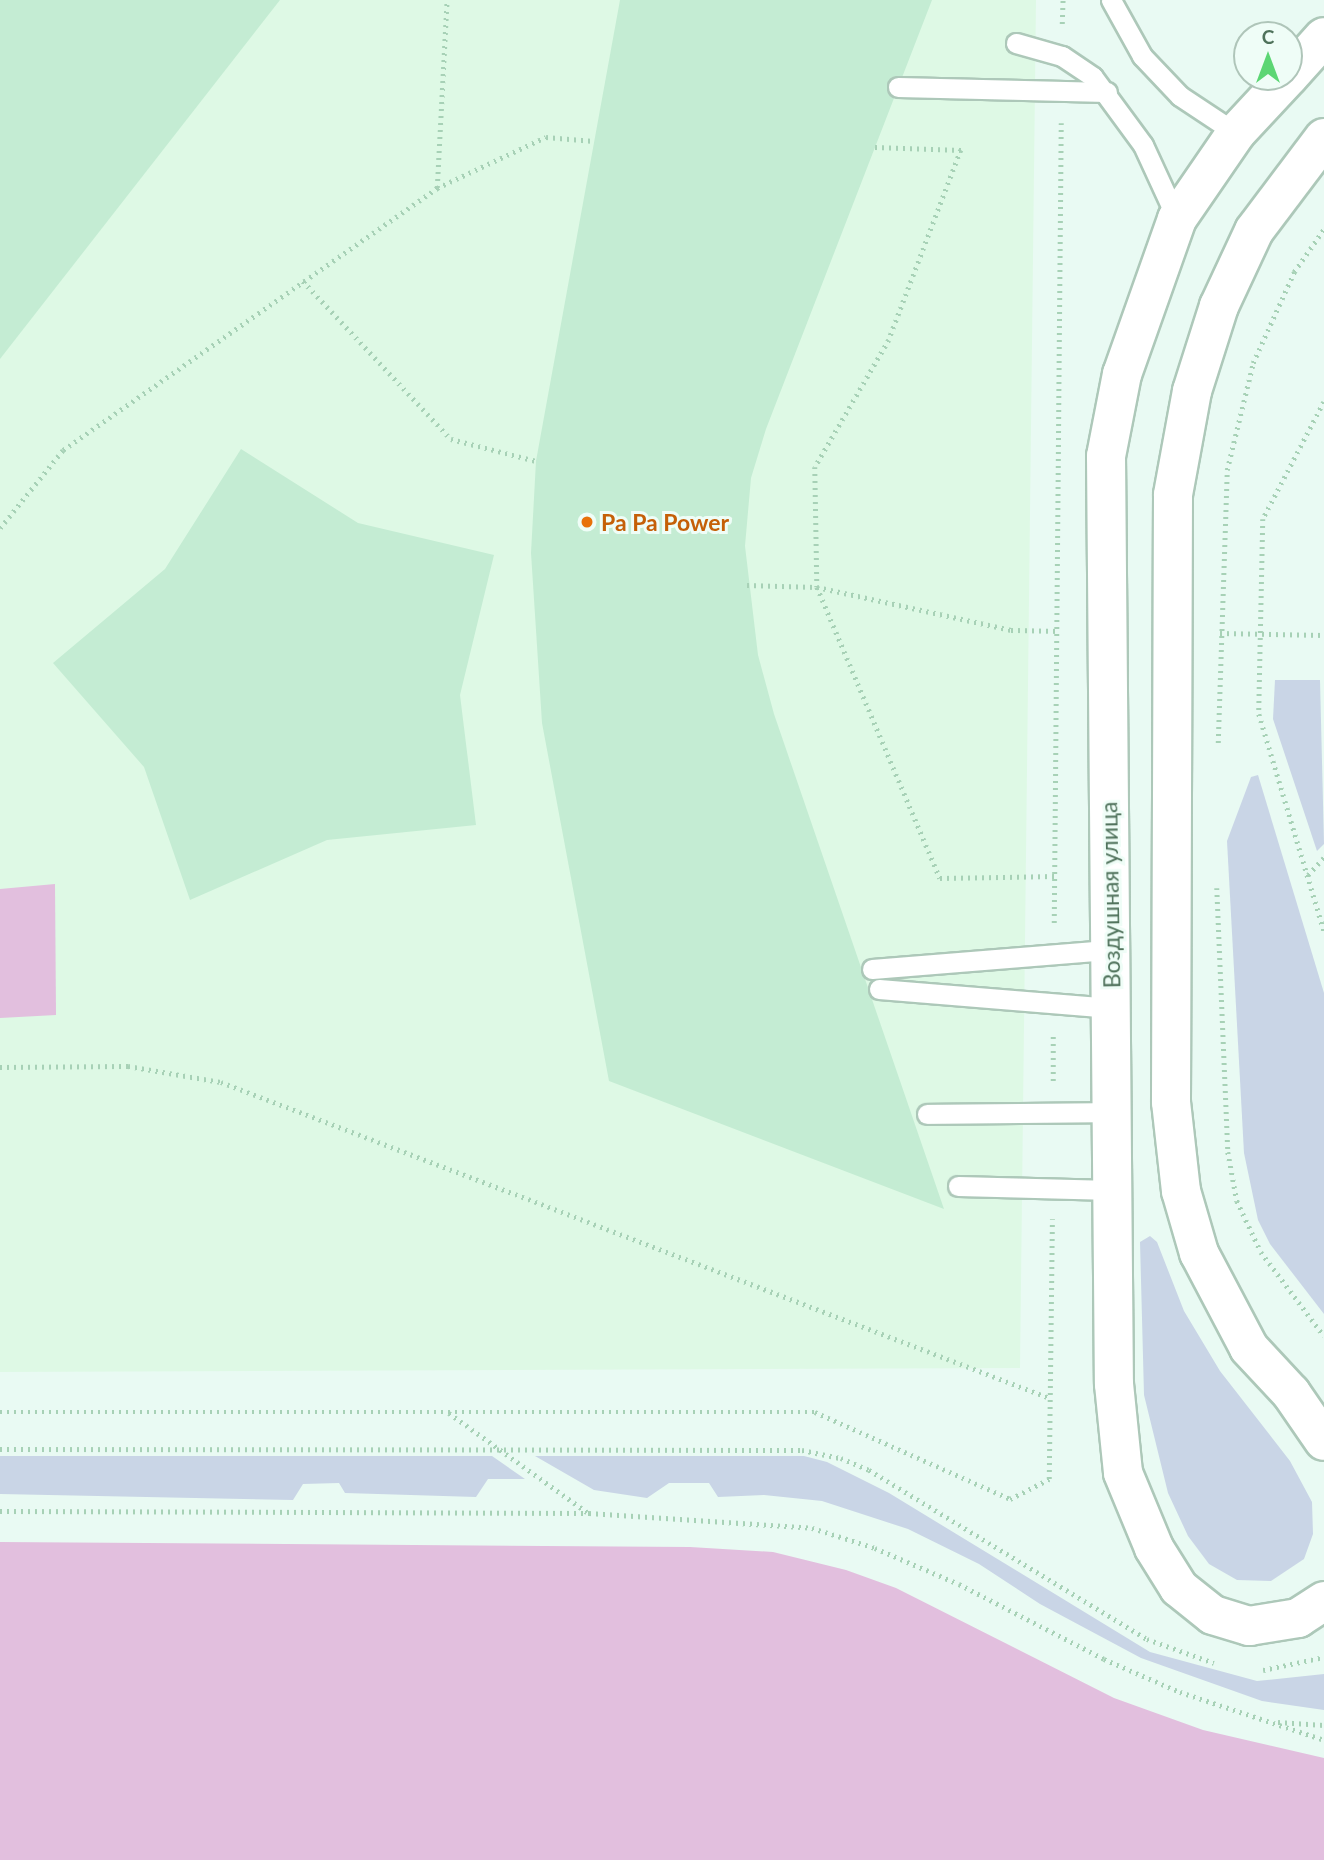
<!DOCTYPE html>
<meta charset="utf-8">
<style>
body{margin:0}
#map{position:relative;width:1324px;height:1860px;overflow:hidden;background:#e9faf3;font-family:Lato,sans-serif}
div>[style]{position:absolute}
.commercial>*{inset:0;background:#def9e5}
.green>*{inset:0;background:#c9d5e6}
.water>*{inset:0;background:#e2bfde}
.building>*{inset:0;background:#c4ecd3}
.path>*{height:4.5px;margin-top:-2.25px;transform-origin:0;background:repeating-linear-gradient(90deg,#a7d1b6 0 2px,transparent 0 7px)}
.roads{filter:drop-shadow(2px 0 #adc8b9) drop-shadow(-2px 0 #adc8b9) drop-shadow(0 2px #adc8b9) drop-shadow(0 -2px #adc8b9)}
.service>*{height:19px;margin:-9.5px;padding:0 9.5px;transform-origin:9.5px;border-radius:9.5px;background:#fff}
.minor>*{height:38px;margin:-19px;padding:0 19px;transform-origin:19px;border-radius:19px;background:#fff}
.dots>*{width:19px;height:19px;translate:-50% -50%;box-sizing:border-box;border:4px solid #effdf7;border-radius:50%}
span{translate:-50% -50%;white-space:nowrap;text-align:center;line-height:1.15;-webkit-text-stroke:6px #effdf7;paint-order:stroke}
.food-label{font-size:23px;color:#c56008;font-weight:700}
.left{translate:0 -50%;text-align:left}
.street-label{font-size:23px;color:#4f725b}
.north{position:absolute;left:1233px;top:21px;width:70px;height:70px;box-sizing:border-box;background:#effdf7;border:2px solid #afc5b9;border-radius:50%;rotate:0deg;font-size:19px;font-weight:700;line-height:28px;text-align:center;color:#4f725b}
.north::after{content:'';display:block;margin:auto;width:24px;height:32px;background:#5cd674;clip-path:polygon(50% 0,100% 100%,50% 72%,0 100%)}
</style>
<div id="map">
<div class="commercial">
<div style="clip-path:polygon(0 0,1036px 0,1020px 1368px,0 1372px)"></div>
</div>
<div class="green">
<div style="clip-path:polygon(1275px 680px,1320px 680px,1324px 844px,1317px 851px,1273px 719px)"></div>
<div style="clip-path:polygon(1258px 775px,1324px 993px,1324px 1314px,1270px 1244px,1258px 1220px,1244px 1153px,1227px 841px,1251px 777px)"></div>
<div style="clip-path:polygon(1150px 1236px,1157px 1242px,1184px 1311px,1220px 1371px,1290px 1461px,1312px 1502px,1313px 1534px,1304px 1559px,1271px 1581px,1237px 1580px,1209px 1564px,1188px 1536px,1168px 1493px,1144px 1395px,1140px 1242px)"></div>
<div style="clip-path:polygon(0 1456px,492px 1456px,525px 1479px,488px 1479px,476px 1497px,345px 1493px,339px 1483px,303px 1484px,293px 1500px,0 1494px)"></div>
<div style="clip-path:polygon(535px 1456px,804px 1456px,827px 1462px,889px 1493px,1150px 1652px,1257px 1681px,1324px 1674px,1324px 1710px,1262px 1701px,1141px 1658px,1040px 1604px,979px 1564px,908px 1529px,822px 1501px,764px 1495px,718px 1497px,709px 1483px,669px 1483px,647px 1498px,594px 1490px)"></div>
</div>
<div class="water">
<div style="clip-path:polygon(55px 884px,56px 1015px,0 1018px,0 889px)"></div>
<div style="clip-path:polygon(0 1542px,690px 1547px,773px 1552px,846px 1570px,896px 1588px,1114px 1698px,1203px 1730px,1324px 1758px,1324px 1860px,0 1860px)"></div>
</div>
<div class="building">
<div style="clip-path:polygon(0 0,280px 0,0 359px)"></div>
<div style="clip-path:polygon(620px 0,932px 0,766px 429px,751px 478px,745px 546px,758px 655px,774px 714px,944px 1209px,609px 1081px,542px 723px,531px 553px,536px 461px)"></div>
<div style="clip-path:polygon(241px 449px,358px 523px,494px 555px,460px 695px,476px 825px,327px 840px,190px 900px,144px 767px,53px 663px,165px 569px)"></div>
</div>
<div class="path">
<div style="left:1062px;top:24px;width:24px;rotate:-88deg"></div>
<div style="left:875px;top:147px;width:86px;rotate:2deg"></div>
<div style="left:961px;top:150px;width:203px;rotate:110.8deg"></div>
<div style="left:889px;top:340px;width:147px;rotate:120.2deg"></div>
<div style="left:815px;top:467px;width:120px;rotate:89deg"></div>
<div style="left:817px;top:587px;width:316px;rotate:67.1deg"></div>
<div style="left:940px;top:878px;width:115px;rotate:-1deg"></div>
<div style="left:437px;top:188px;width:120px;rotate:-25.1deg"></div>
<div style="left:546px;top:137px;width:48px;rotate:4.8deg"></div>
<div style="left:303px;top:281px;width:216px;rotate:46.9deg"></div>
<div style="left:451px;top:439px;width:88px;rotate:14.5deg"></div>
<div style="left:1324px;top:402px;width:132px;rotate:117.5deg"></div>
<div style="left:1263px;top:519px;width:195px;rotate:91.2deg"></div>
<div style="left:1259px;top:714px;width:227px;rotate:73.3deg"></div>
<div style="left:0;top:528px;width:100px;rotate:-51.1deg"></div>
<div style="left:63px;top:450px;width:457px;rotate:-35deg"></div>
<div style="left:437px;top:188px;width:188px;rotate:-87deg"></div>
<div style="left:747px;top:585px;width:70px;rotate:1.6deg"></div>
<div style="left:817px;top:587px;width:199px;rotate:12.5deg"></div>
<div style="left:1011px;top:630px;width:48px;rotate:1.2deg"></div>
<div style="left:1220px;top:633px;width:104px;rotate:1.1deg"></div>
<div style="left:1218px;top:743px;width:273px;rotate:-88.1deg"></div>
<div style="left:1227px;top:470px;width:110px;rotate:-76.3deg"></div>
<div style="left:1253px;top:363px;width:100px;rotate:-65.7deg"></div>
<div style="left:1294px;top:272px;width:52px;rotate:-55.1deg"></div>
<div style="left:1308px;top:875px;width:24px;rotate:-48deg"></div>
<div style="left:1217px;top:888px;width:264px;rotate:87.6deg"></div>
<div style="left:1228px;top:1152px;width:50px;rotate:79.6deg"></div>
<div style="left:1237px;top:1201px;width:56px;rotate:64.8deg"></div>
<div style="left:1261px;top:1252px;width:105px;rotate:53.1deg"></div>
<div style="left:1054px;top:923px;width:800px;rotate:-89.5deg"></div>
<div style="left:0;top:1067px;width:128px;rotate:-0.4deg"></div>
<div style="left:128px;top:1066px;width:94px;rotate:9.8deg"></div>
<div style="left:221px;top:1082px;width:887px;rotate:20.87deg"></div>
<div style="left:1053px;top:1081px;width:48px;rotate:-90deg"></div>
<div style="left:0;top:1412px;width:815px"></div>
<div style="left:815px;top:1412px;width:214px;rotate:24deg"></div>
<div style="left:1010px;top:1499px;width:44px;rotate:-27.1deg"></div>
<div style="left:1049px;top:1479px;width:260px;rotate:-89.3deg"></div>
<div style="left:449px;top:1413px;width:170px;rotate:35.7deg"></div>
<div style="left:0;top:1449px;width:802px;rotate:0.07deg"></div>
<div style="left:802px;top:1450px;width:40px;rotate:12deg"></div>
<div style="left:841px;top:1458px;width:30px;rotate:23deg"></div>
<div style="left:869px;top:1470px;width:325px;rotate:31.3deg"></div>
<div style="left:1147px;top:1639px;width:71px;rotate:19.7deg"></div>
<div style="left:0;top:1511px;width:589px;rotate:0.19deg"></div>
<div style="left:589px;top:1513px;width:224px;rotate:3.8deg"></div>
<div style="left:812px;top:1528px;width:66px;rotate:17.6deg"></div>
<div style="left:875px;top:1548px;width:91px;rotate:23.2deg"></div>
<div style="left:959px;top:1584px;width:163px;rotate:27.3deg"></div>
<div style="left:1104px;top:1659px;width:83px;rotate:23.5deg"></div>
<div style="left:1180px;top:1692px;width:152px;rotate:18.4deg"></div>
<div style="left:1263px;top:1670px;width:62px;rotate:-12deg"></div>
<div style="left:1278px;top:1722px;width:46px;rotate:3.7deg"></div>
</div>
<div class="roads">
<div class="service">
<div style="left:1111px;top:0;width:64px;rotate:61deg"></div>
<div style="left:1142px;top:56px;width:55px;rotate:46.5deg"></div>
<div style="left:1180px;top:96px;width:67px;rotate:33.5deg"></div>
<div style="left:1016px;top:43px;width:48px;rotate:15.8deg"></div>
<div style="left:1062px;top:56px;width:37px;rotate:34deg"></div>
<div style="left:1093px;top:77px;width:84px;rotate:53.7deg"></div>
<div style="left:1143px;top:145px;width:81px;rotate:65.3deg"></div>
<div style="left:898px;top:87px;width:209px;rotate:1.4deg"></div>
<div style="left:872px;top:969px;width:239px;rotate:-4.6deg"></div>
<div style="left:879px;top:989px;width:233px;rotate:4.7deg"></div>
<div style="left:927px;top:1114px;width:185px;rotate:-0.6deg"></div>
<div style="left:958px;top:1186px;width:154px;rotate:1.5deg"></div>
</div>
<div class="minor">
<div style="left:1289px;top:76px;width:52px;rotate:-48.1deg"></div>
<div style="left:1288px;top:77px;width:76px;rotate:132.9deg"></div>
<div style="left:1236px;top:133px;width:104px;rotate:124.5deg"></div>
<div style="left:1177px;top:219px;width:164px;rotate:109.5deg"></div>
<div style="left:1122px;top:374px;width:84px;rotate:101deg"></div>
<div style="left:1106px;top:456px;width:928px;rotate:89.51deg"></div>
<div style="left:1114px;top:1384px;width:89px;rotate:84.2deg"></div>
<div style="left:1123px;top:1473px;width:81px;rotate:67.5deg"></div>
<div style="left:1154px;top:1548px;width:47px;rotate:58deg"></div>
<div style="left:1179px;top:1588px;width:43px;rotate:38.5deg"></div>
<div style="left:1213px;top:1615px;width:38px;rotate:17deg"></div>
<div style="left:1249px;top:1626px;width:50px;rotate:-9.3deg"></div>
<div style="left:1298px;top:1618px;width:31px;rotate:-33deg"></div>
<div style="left:1324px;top:138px;width:116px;rotate:127deg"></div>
<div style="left:1254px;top:231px;width:83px;rotate:115deg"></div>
<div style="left:1219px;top:306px;width:89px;rotate:107.6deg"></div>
<div style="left:1192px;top:391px;width:106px;rotate:100.4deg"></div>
<div style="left:1173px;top:495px;width:607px;rotate:90.19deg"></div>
<div style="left:1171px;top:1102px;width:90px;rotate:83.6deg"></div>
<div style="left:1181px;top:1191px;width:65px;rotate:73.8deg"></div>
<div style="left:1199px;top:1253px;width:107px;rotate:62.2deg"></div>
<div style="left:1249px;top:1348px;width:62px;rotate:47deg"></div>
<div style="left:1291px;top:1393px;width:58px;rotate:55.5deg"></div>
</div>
</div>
<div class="dots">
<div style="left:587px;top:522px;background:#e8710a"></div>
</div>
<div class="food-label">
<span class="left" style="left:601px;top:522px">Pa Pa Power</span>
</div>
<div class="street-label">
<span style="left:1110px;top:895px;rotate:-91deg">Воздушная улица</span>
</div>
<div class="north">С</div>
</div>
